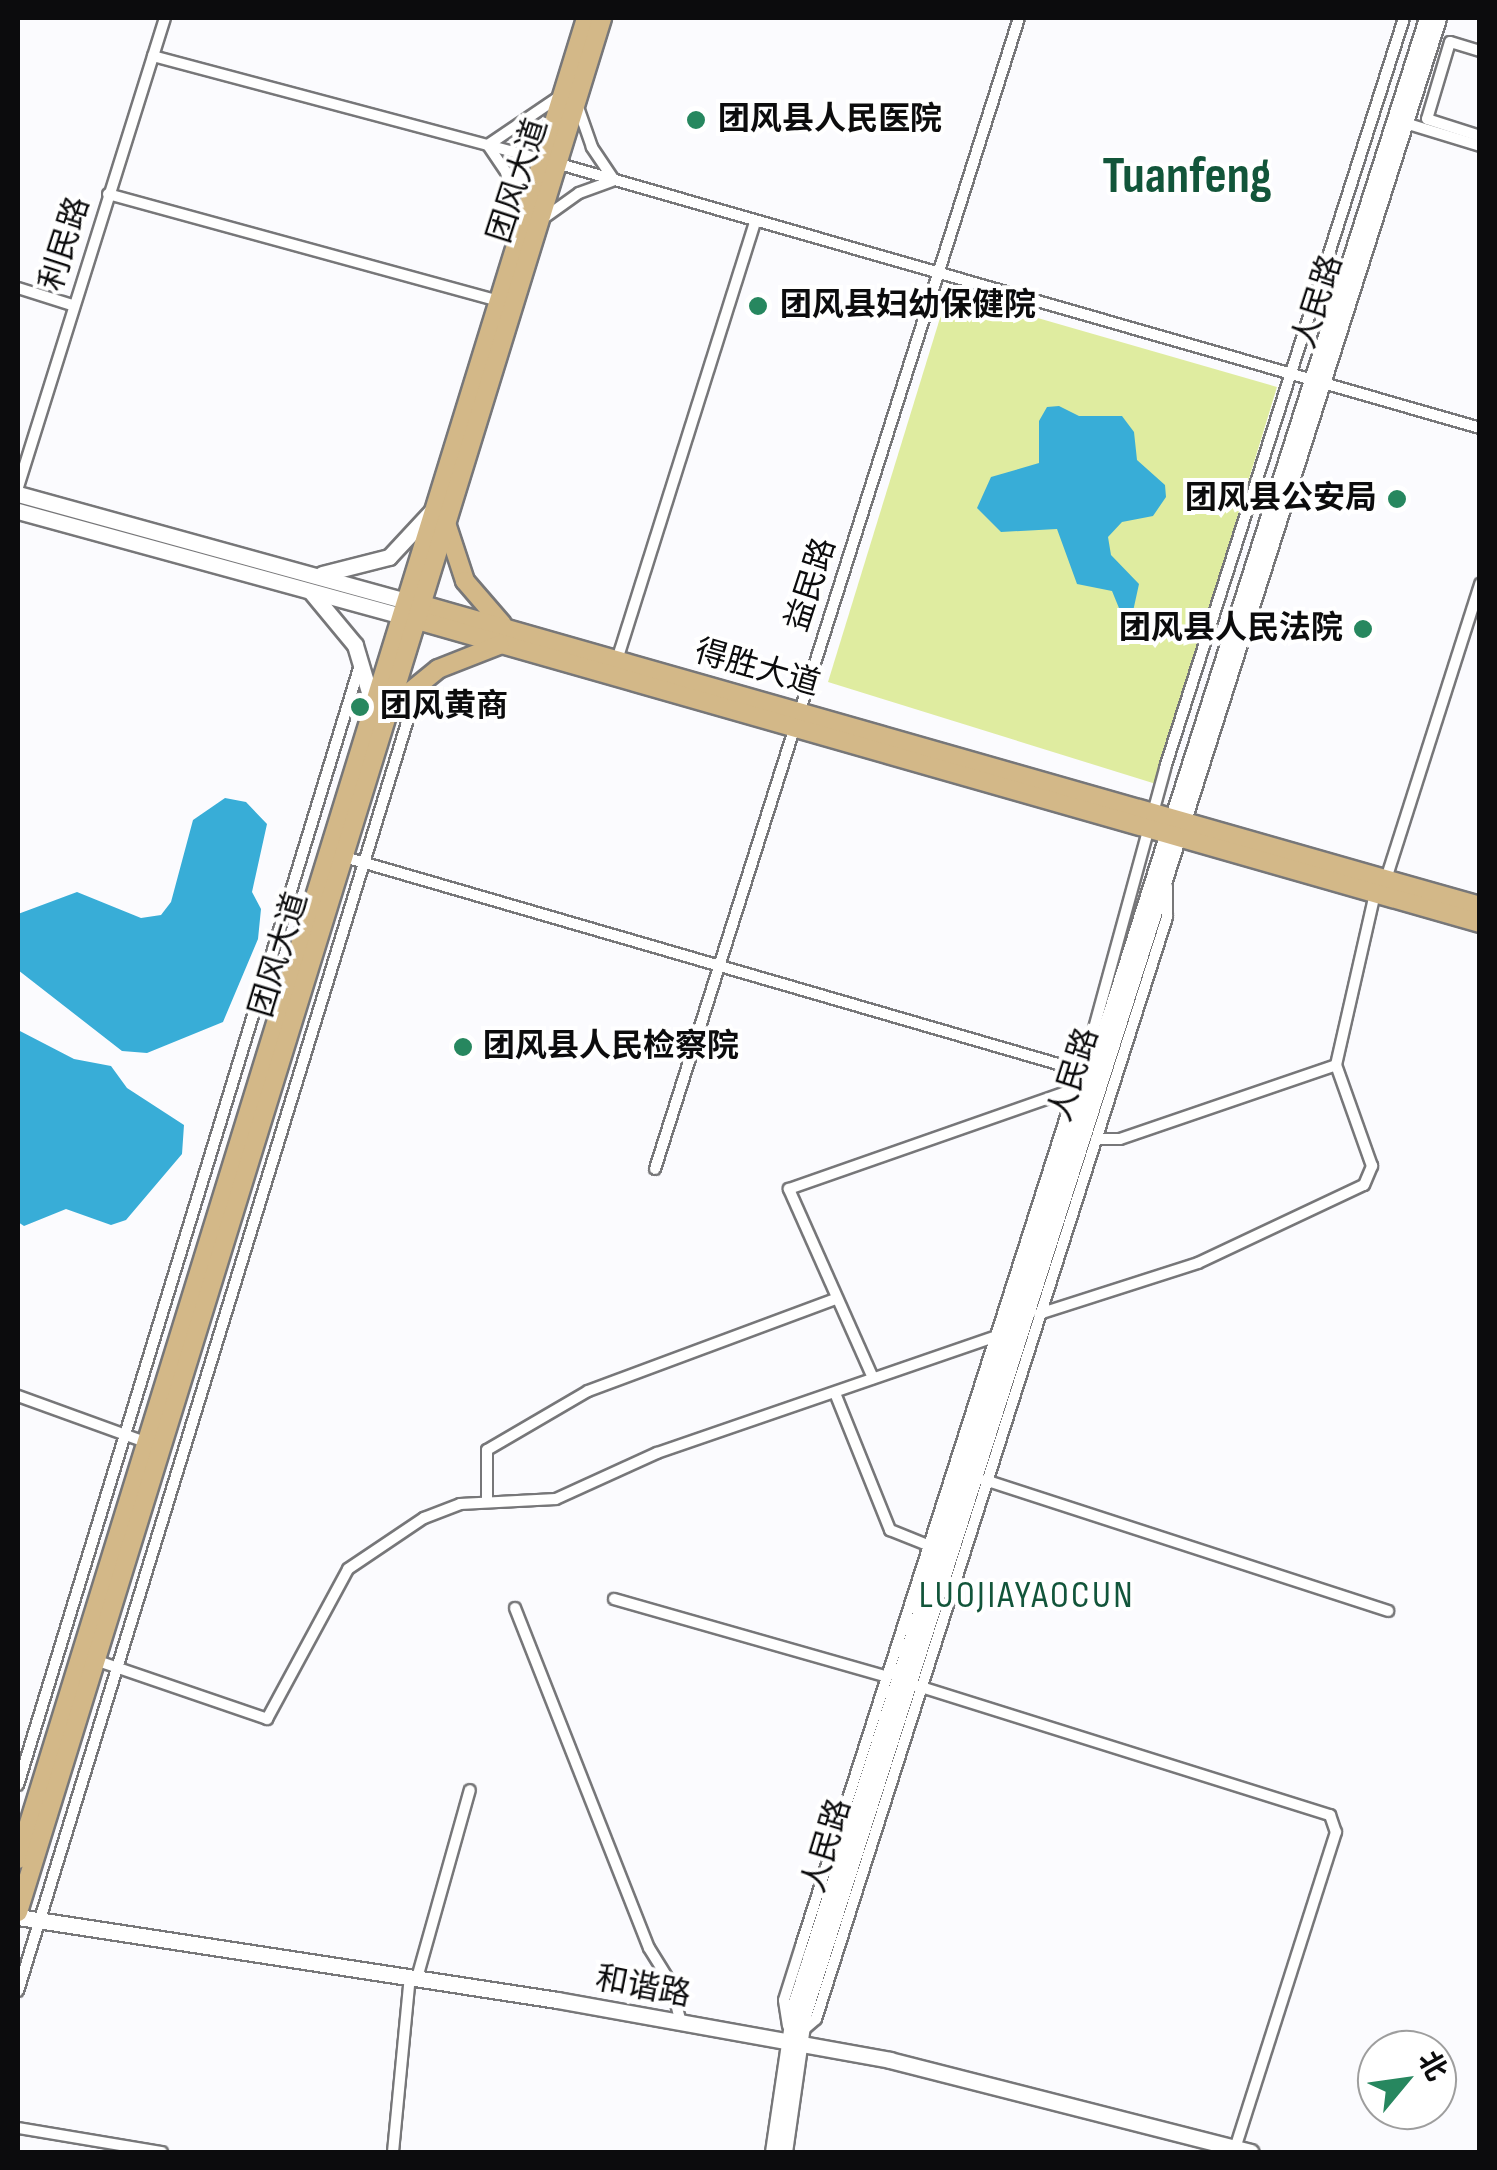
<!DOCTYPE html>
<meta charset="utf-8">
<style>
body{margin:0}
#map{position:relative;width:1497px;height:2170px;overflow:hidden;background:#fbfbfe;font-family:"Sofia Sans Condensed","Noto Sans SC",sans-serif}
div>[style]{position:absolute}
.green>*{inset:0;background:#dfeca0}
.water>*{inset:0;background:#38add7}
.roads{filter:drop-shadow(2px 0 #777779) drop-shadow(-2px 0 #777779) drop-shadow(0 2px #777779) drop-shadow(0 -2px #777779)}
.street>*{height:10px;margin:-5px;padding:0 5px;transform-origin:5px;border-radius:5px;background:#fff}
.secondary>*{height:15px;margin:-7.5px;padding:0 7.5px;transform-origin:7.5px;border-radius:7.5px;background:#fff}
.primary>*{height:18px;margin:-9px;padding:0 9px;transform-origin:9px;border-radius:9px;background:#d3b888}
.dots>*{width:28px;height:28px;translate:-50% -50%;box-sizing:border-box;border:5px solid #fff;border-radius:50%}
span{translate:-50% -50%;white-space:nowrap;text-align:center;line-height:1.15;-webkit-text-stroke:8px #fff;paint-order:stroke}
.poi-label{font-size:32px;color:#0c0c0d;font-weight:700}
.left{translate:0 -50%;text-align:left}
.right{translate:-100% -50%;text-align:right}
.street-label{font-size:32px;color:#0c0c0d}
.quarter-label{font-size:38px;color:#12553a;letter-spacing:2.5px}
.town-label{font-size:52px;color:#12553a;font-weight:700}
.frame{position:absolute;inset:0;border:20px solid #0c0c0d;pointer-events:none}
.north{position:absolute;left:1357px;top:2030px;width:100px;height:100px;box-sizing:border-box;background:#fff;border:2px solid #9e9e9e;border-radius:50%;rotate:61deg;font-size:28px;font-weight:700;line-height:40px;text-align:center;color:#0c0c0d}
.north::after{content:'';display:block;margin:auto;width:35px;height:45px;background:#27875f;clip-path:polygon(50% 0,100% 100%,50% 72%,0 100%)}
</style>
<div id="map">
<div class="green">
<div style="clip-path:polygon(948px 292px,1277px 387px,1156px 784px,828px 682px)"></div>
</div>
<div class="water">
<div style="clip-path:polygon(1059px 406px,1079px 416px,1122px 416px,1134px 432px,1137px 460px,1165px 485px,1166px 497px,1153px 516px,1122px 522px,1108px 537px,1111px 555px,1139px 584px,1132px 616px,1121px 613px,1112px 591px,1077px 584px,1057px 529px,1001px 532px,977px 508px,991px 477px,1039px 463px,1039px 421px,1047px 407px)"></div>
<div style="clip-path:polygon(225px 798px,246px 802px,267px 824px,252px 892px,261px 909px,258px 939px,223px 1022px,147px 1053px,122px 1051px,18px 970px,18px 914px,77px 892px,141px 918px,161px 915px,171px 902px,193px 820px)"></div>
<div style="clip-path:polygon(18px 1030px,74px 1059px,111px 1066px,127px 1088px,184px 1125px,182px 1154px,126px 1220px,111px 1225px,66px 1209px,24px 1226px,18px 1222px)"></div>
</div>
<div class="roads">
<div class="street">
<div style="left:1480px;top:51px;width:31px;rotate:-163deg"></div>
<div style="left:1450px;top:42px;width:80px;rotate:106.6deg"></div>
<div style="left:1427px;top:119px;width:56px;rotate:17.8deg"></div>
<div style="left:153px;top:56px;width:417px;rotate:14.9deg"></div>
<div style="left:556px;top:163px;width:961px;rotate:16deg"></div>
<div style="left:1405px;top:123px;width:78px;rotate:17deg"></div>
<div style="left:108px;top:194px;width:402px;rotate:15.3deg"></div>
<div style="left:544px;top:218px;width:43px;rotate:-35.5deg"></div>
<div style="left:579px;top:193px;width:37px;rotate:-20deg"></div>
<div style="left:614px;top:180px;width:40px;rotate:-124deg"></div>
<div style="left:592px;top:147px;width:42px;rotate:-109.3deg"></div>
<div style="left:518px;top:228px;width:57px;rotate:-102.1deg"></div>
<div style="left:506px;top:172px;width:32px;rotate:-124deg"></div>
<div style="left:488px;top:145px;width:87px;rotate:-34.2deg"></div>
<div style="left:18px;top:288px;width:57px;rotate:17.5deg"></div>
<div style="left:18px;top:487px;width:491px;rotate:-72.6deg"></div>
<div style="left:617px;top:660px;width:460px;rotate:-72.5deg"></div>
<div style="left:341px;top:856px;width:772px;rotate:16.18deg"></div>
<div style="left:1386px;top:879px;width:310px;rotate:-72.3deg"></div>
<div style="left:1096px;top:1139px;width:24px"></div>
<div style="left:1120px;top:1139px;width:228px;rotate:-18.9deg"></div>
<div style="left:1336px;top:1065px;width:176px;rotate:-77.2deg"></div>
<div style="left:655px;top:1169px;width:1207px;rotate:-72.45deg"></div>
<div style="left:1039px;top:1314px;width:167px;rotate:-17.8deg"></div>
<div style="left:1198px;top:1263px;width:183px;rotate:-25.2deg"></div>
<div style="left:1364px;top:1185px;width:21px;rotate:-67deg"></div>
<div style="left:1372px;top:1166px;width:107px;rotate:-109.6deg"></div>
<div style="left:873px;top:1378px;width:207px;rotate:-114deg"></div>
<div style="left:789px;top:1189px;width:303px;rotate:-19.3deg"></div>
<div style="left:835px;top:1393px;width:148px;rotate:68.1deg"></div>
<div style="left:890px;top:1530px;width:38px;rotate:22deg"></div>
<div style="left:18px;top:1396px;width:135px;rotate:19.9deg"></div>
<div style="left:985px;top:1480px;width:424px;rotate:18deg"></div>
<div style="left:487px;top:1502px;width:52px;rotate:-90deg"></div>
<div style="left:487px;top:1450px;width:117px;rotate:-30.3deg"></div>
<div style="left:588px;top:1391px;width:264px;rotate:-20.4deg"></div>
<div style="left:614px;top:1599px;width:284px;rotate:15.9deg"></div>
<div style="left:515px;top:1608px;width:365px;rotate:68.5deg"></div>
<div style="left:649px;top:1948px;width:39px;rotate:58deg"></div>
<div style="left:670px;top:1981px;width:43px;rotate:75.3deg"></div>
<div style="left:95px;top:1660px;width:182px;rotate:18.9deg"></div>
<div style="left:267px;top:1719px;width:170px;rotate:-61.6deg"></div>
<div style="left:348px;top:1569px;width:92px;rotate:-33.9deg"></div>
<div style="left:424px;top:1518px;width:39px;rotate:-21deg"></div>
<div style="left:460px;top:1504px;width:96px;rotate:-3deg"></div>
<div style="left:556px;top:1499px;width:111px;rotate:-24.5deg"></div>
<div style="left:657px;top:1453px;width:359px;rotate:-19deg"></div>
<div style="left:918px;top:1686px;width:432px;rotate:17.4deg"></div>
<div style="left:1330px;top:1815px;width:18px;rotate:71deg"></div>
<div style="left:1336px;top:1832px;width:333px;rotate:107.7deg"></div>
<div style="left:18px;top:1785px;width:1171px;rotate:-73.02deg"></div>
<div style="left:417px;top:1978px;width:195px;rotate:-74.3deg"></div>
<div style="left:18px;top:1991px;width:1364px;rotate:-72.95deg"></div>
<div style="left:788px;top:2026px;width:26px;rotate:-99deg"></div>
<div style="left:784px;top:2000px;width:57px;rotate:-72.5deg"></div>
<div style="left:801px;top:1946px;width:960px;rotate:-72.28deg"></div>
<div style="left:1093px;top:1032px;width:274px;rotate:-74.7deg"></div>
<div style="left:1165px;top:768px;width:787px;rotate:-72.32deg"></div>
<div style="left:801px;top:2032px;width:20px;rotate:-41deg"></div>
<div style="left:816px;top:2019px;width:1157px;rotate:-72.33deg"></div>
<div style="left:1167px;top:917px;width:31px;rotate:-90deg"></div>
<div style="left:18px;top:2128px;width:146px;rotate:9.5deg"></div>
<div style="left:393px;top:2152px;width:176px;rotate:-84.5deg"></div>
</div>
<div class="secondary">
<div style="left:18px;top:494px;width:412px;rotate:15.4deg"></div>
<div style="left:18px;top:511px;width:405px;rotate:15.3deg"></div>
<div style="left:322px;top:574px;width:69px;rotate:-14.2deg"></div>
<div style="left:389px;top:557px;width:62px;rotate:-47deg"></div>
<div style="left:311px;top:592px;width:69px;rotate:50.3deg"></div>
<div style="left:355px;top:645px;width:59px;rotate:73.4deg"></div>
<div style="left:18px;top:1917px;width:545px;rotate:8.75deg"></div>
<div style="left:557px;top:2000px;width:338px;rotate:10.2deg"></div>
<div style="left:890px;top:2060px;width:372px;rotate:14.3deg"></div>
<div style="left:773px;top:2152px;width:145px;rotate:-81.6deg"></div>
<div style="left:794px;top:2009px;width:2089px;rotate:-72.36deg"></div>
<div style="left:784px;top:2152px;width:141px;rotate:-81.9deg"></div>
<div style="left:804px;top:2012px;width:2092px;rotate:-72.36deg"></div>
</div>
<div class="primary">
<div style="left:445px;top:520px;width:64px;rotate:71.8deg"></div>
<div style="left:465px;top:581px;width:57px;rotate:49.3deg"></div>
<div style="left:419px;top:604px;width:1103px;rotate:15.89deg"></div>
<div style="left:414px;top:619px;width:1108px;rotate:15.92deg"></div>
<div style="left:389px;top:709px;width:63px;rotate:-39.2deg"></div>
<div style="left:438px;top:669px;width:66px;rotate:-21.5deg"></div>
<div style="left:18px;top:1859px;width:1927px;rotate:-72.85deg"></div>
<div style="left:18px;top:1912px;width:1982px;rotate:-72.86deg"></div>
</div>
</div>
<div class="dots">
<div style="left:696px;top:120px;background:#27875f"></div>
<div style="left:758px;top:306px;background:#27875f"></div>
<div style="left:1397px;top:499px;background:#27875f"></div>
<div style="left:1363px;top:629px;background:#27875f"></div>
<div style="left:360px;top:707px;background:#27875f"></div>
<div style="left:463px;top:1047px;background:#27875f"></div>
</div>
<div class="poi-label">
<span class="left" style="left:718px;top:120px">团风县人民医院</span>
<span class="left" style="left:780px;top:306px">团风县妇幼保健院</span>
<span class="right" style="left:1377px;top:499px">团风县公安局</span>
<span class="right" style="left:1343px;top:629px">团风县人民法院</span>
<span class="left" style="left:380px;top:707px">团风黄商</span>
<span class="left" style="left:483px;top:1047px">团风县人民检察院</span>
</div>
<div class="street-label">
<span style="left:519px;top:181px;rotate:-72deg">团风大道</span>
<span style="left:66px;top:244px;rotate:-72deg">利民路</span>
<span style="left:1319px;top:302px;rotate:-72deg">人民路</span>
<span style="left:812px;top:585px;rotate:-72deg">益民路</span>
<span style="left:757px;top:669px;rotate:16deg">得胜大道</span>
<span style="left:280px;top:955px;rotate:-73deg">团风大道</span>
<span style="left:1075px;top:1075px;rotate:-72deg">人民路</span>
<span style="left:828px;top:1846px;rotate:-73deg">人民路</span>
<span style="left:643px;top:1988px;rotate:11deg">和谐路</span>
</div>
<div class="quarter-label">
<span style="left:1027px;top:1596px">LUOJIAYAOCUN</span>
</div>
<div class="town-label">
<span style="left:1187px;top:177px">Tuanfeng</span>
</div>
<div class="frame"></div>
<div class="north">北</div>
</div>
